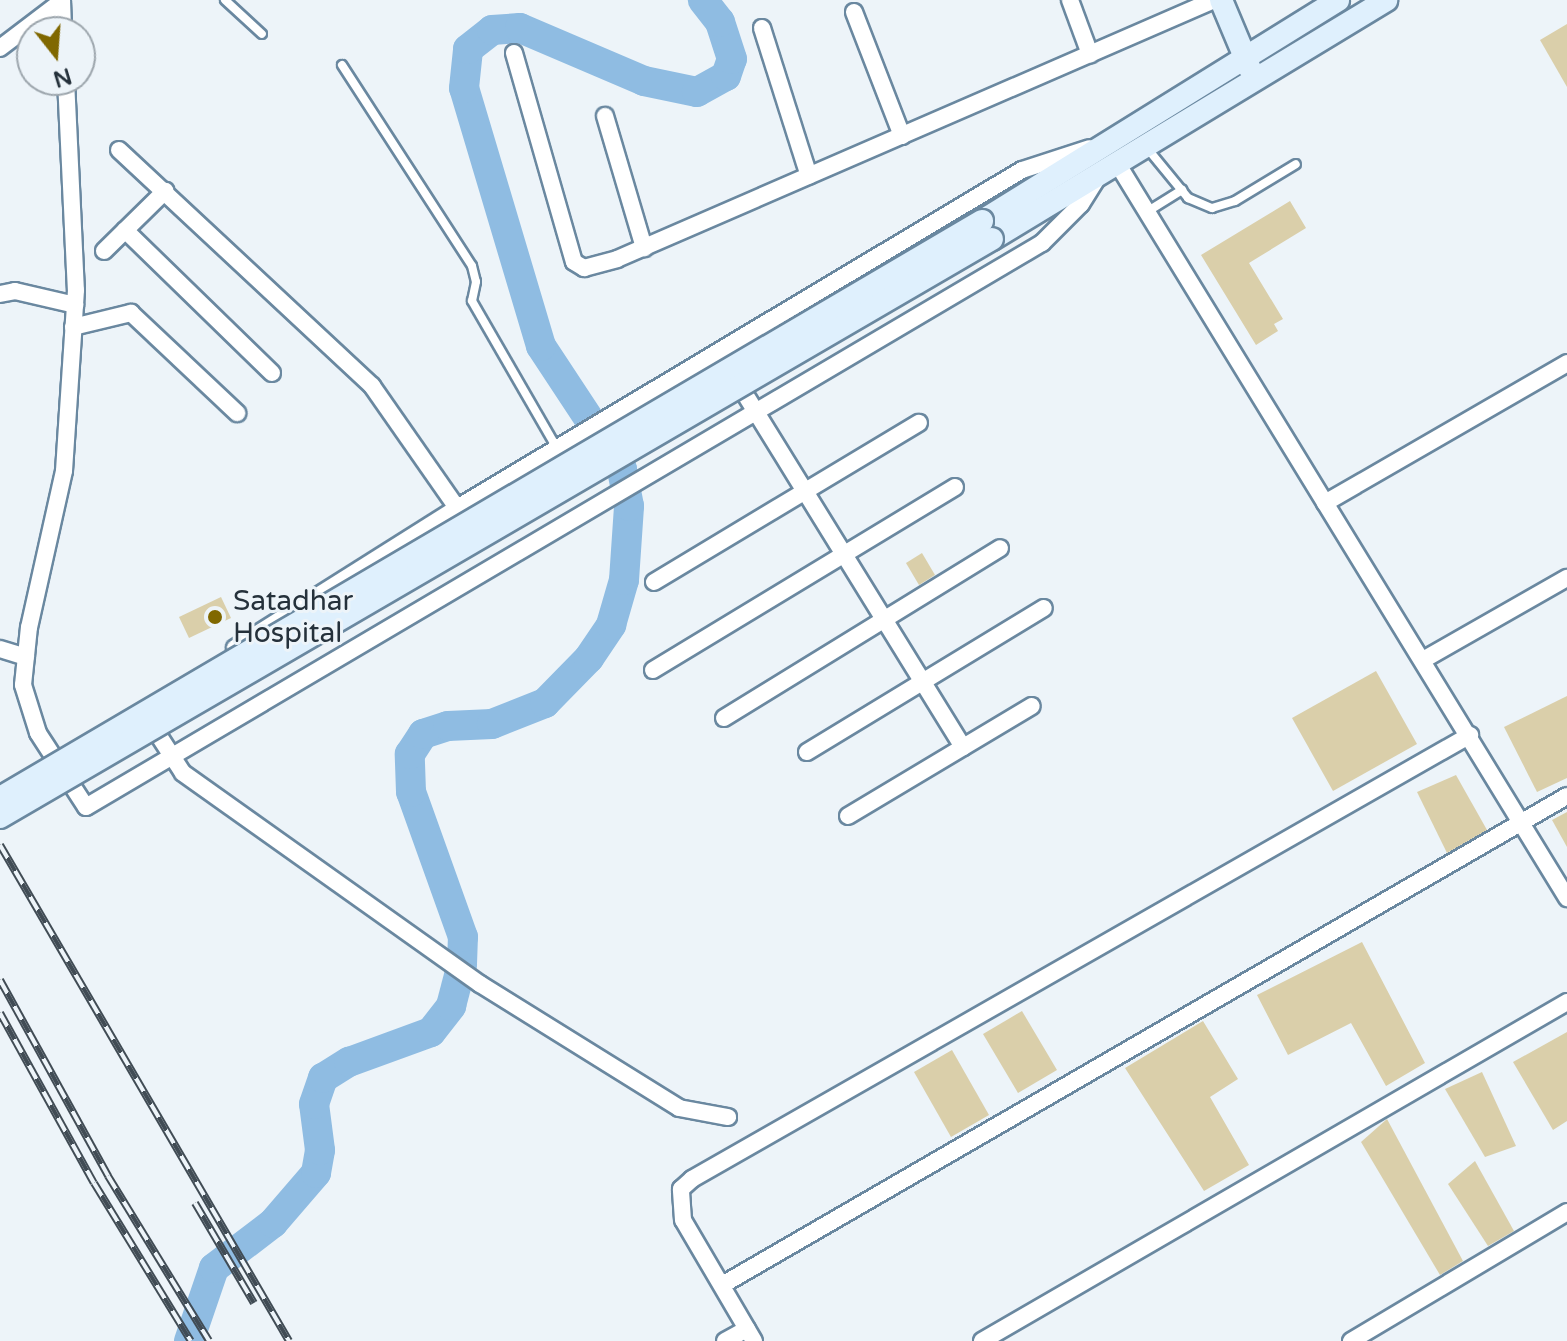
<!DOCTYPE html>
<style>
body{margin:0}
#map{position:relative;width:1567px;height:1341px;overflow:hidden;background:#edf4f9;font-family:"Varela Round",sans-serif}
div>[style]{position:absolute}
.river>*{height:30px;margin:-15px;padding:0 15px;transform-origin:15px;border-radius:15px;background:#8fbce2}
.building>*{inset:0;background:#dacfaa}
.roads{filter:drop-shadow(2px 0 #6a88a0) drop-shadow(-2px 0 #6a88a0) drop-shadow(0 2px #6a88a0) drop-shadow(0 -2px #6a88a0)}
.lane>*{height:8px;margin:-4px;padding:0 4px;transform-origin:4px;border-radius:4px;background:#fff}
.street>*{height:16px;margin:-8px;padding:0 8px;transform-origin:8px;border-radius:8px;background:#fff}
.secondary>*{height:22px;margin:-11px;padding:0 11px;transform-origin:11px;border-radius:11px;background:#dff0fd}
.rail>*{height:8px;margin-top:-4px;transform-origin:0;background:repeating-linear-gradient(90deg,#edf4f9 0 15px,#414c55 0 30px);box-sizing:border-box;border-block:2px solid #414c55}
.bridges{filter:drop-shadow(2px 0 #6a88a0) drop-shadow(-2px 0 #6a88a0) drop-shadow(0 2px #6a88a0) drop-shadow(0 -2px #6a88a0)}
.secondary-bridge>*{height:22px;margin:-11px;padding:0 11px;transform-origin:11px;border-radius:11px;background:#dff0fd}
.dots>*{width:22px;height:22px;translate:-50% -50%;box-sizing:border-box;border:4px solid #edf4f9;border-radius:50%}
span{translate:-50% -50%;white-space:nowrap;text-align:center;line-height:1.15;-webkit-text-stroke:6px #edf4f9;paint-order:stroke}
.poi-label{font-size:28px;color:#25313b}
.left{translate:0 -50%;text-align:left}
.north{position:absolute;left:16px;top:16px;width:80px;height:80px;box-sizing:border-box;background:#edf4f9;border:2px solid #9da6ad;border-radius:50%;rotate:163deg;font-size:22px;font-weight:700;line-height:32px;text-align:center;color:#25313b}
.north::after{content:'';display:block;margin:auto;width:28px;height:36px;background:#806800;clip-path:polygon(50% 0,100% 100%,50% 72%,0 100%)}
</style>
<div id="map">
<div class="river">
<div style="left:189px;top:1341px;width:77px;rotate:-71.1deg"></div>
<div style="left:214px;top:1268px;width:74px;rotate:-37.3deg"></div>
<div style="left:273px;top:1223px;width:66px;rotate:-49.3deg"></div>
<div style="left:316px;top:1173px;width:23px;rotate:-80deg"></div>
<div style="left:320px;top:1150px;width:46px;rotate:-97.4deg"></div>
<div style="left:314px;top:1104px;width:28px;rotate:-71deg"></div>
<div style="left:323px;top:1078px;width:31px;rotate:-32deg"></div>
<div style="left:349px;top:1062px;width:87px;rotate:-20.1deg"></div>
<div style="left:431px;top:1032px;width:33px;rotate:-52deg"></div>
<div style="left:451px;top:1006px;width:43px;rotate:-75.3deg"></div>
<div style="left:462px;top:964px;width:27px;rotate:-88deg"></div>
<div style="left:463px;top:937px;width:154px;rotate:-109.7deg"></div>
<div style="left:411px;top:792px;width:38px;rotate:-92deg"></div>
<div style="left:410px;top:754px;width:24px;rotate:-57deg"></div>
<div style="left:423px;top:734px;width:26px;rotate:-18deg"></div>
<div style="left:448px;top:726px;width:44px;rotate:-2.6deg"></div>
<div style="left:492px;top:724px;width:57px;rotate:-21.6deg"></div>
<div style="left:545px;top:703px;width:63px;rotate:-45.6deg"></div>
<div style="left:589px;top:658px;width:40px;rotate:-56deg"></div>
<div style="left:611px;top:625px;width:47px;rotate:-73.9deg"></div>
<div style="left:624px;top:580px;width:74px;rotate:-86.1deg"></div>
<div style="left:629px;top:506px;width:38px;rotate:-101deg"></div>
<div style="left:622px;top:469px;width:147px;rotate:-123.4deg"></div>
<div style="left:541px;top:346px;width:269px;rotate:-106.6deg"></div>
<div style="left:464px;top:88px;width:39px;rotate:-84deg"></div>
<div style="left:468px;top:49px;width:31px;rotate:-38deg"></div>
<div style="left:492px;top:30px;width:28px;rotate:-4deg"></div>
<div style="left:520px;top:28px;width:135px;rotate:23.1deg"></div>
<div style="left:644px;top:81px;width:54px;rotate:11.7deg"></div>
<div style="left:697px;top:92px;width:33px;rotate:-29deg"></div>
<div style="left:726px;top:76px;width:18px;rotate:-71deg"></div>
<div style="left:732px;top:59px;width:39px;rotate:-108deg"></div>
<div style="left:720px;top:22px;width:28px;rotate:-128deg"></div>
</div>
<div class="building">
<div style="clip-path:polygon(1567px 24px,1567px 87px,1540px 40px)"></div>
<div style="clip-path:polygon(1290px 201px,1306px 228px,1249px 263px,1283px 319px,1274px 324px,1278px 331px,1256px 345px,1201px 255px)"></div>
<div style="clip-path:polygon(922px 553px,935px 575px,919px 585px,906px 563px)"></div>
<div style="clip-path:polygon(221px 597px,231px 618px,189px 638px,179px 617px)"></div>
<div style="clip-path:polygon(1376px 671px,1417px 744px,1333px 791px,1292px 718px)"></div>
<div style="clip-path:polygon(1567px 696px,1567px 778px,1537px 792px,1504px 727px)"></div>
<div style="clip-path:polygon(1456px 775px,1487px 830px,1447px 853px,1417px 792px)"></div>
<div style="clip-path:polygon(1567px 812px,1567px 847px,1552px 820px)"></div>
<div style="clip-path:polygon(1362px 942px,1425px 1063px,1386px 1086px,1351px 1023px,1288px 1055px,1257px 995px)"></div>
<div style="clip-path:polygon(1022px 1011px,1057px 1070px,1018px 1093px,983px 1034px)"></div>
<div style="clip-path:polygon(1203px 1021px,1238px 1079px,1210px 1097px,1249px 1165px,1204px 1191px,1125px 1068px)"></div>
<div style="clip-path:polygon(1567px 1032px,1567px 1121px,1553px 1130px,1513px 1062px)"></div>
<div style="clip-path:polygon(952px 1050px,989px 1115px,951px 1137px,914px 1072px)"></div>
<div style="clip-path:polygon(1482px 1072px,1516px 1146px,1485px 1157px,1445px 1089px)"></div>
<div style="clip-path:polygon(1387px 1119px,1463px 1261px,1440px 1275px,1361px 1142px)"></div>
<div style="clip-path:polygon(1475px 1161px,1514px 1231px,1488px 1246px,1448px 1184px)"></div>
</div>
<div class="roads">
<div class="lane">
<div style="left:225px;top:0;width:50px;rotate:42.6deg"></div>
<div style="left:342px;top:65px;width:239px;rotate:57.1deg"></div>
<div style="left:472px;top:266px;width:16px;rotate:76deg"></div>
<div style="left:476px;top:282px;width:19px;rotate:102deg"></div>
<div style="left:472px;top:301px;width:170px;rotate:60deg"></div>
<div style="left:1147px;top:148px;width:65px;rotate:50.6deg"></div>
<div style="left:1188px;top:198px;width:26px;rotate:23deg"></div>
<div style="left:1212px;top:208px;width:24px;rotate:-17deg"></div>
<div style="left:1235px;top:201px;width:71px;rotate:-31.2deg"></div>
<div style="left:1145px;top:213px;width:44px;rotate:-31.9deg"></div>
</div>
<div class="street">
<div style="left:62px;top:0;width:32px;rotate:88deg"></div>
<div style="left:1070px;top:0;width:58px;rotate:69.7deg"></div>
<div style="left:854px;top:12px;width:133px;rotate:68.8deg"></div>
<div style="left:762px;top:28px;width:155px;rotate:72.4deg"></div>
<div style="left:0;top:48px;width:78px;rotate:-37.2deg"></div>
<div style="left:514px;top:53px;width:217px;rotate:74deg"></div>
<div style="left:574px;top:262px;width:12px;rotate:31deg"></div>
<div style="left:584px;top:268px;width:34px;rotate:-15deg"></div>
<div style="left:617px;top:259px;width:651px;rotate:-23.45deg"></div>
<div style="left:66px;top:80px;width:210px;rotate:87.3deg"></div>
<div style="left:76px;top:290px;width:181px;rotate:93.8deg"></div>
<div style="left:64px;top:471px;width:160px;rotate:102.6deg"></div>
<div style="left:29px;top:627px;width:58px;rotate:95.9deg"></div>
<div style="left:23px;top:685px;width:50px;rotate:72.6deg"></div>
<div style="left:38px;top:733px;width:88px;rotate:57deg"></div>
<div style="left:86px;top:807px;width:1110px;rotate:-30.54deg"></div>
<div style="left:1042px;top:243px;width:55px;rotate:-45deg"></div>
<div style="left:1081px;top:204px;width:34px;rotate:-58deg"></div>
<div style="left:605px;top:116px;width:138px;rotate:73.5deg"></div>
<div style="left:119px;top:150px;width:346px;rotate:43deg"></div>
<div style="left:372px;top:386px;width:149px;rotate:55.1deg"></div>
<div style="left:1117px;top:163px;width:862px;rotate:58.52deg"></div>
<div style="left:125px;top:230px;width:205px;rotate:44.2deg"></div>
<div style="left:104px;top:251px;width:86px;rotate:-44.5deg"></div>
<div style="left:0;top:294px;width:15px;rotate:-11deg"></div>
<div style="left:15px;top:291px;width:62px;rotate:13.1deg"></div>
<div style="left:73px;top:327px;width:60px;rotate:-13.6deg"></div>
<div style="left:131px;top:313px;width:146px;rotate:43.3deg"></div>
<div style="left:735px;top:378px;width:434px;rotate:58.3deg"></div>
<div style="left:1325px;top:503px;width:280px;rotate:-30deg"></div>
<div style="left:654px;top:582px;width:309px;rotate:-31deg"></div>
<div style="left:235px;top:648px;width:262px;rotate:-32.2deg"></div>
<div style="left:457px;top:508px;width:658px;rotate:-30.89deg"></div>
<div style="left:1022px;top:170px;width:71px;rotate:-17.9deg"></div>
<div style="left:0;top:649px;width:27px;rotate:17deg"></div>
<div style="left:1423px;top:660px;width:166px;rotate:-29.7deg"></div>
<div style="left:653px;top:670px;width:353px;rotate:-31.2deg"></div>
<div style="left:724px;top:718px;width:324px;rotate:-31.6deg"></div>
<div style="left:148px;top:719px;width:64px;rotate:57.1deg"></div>
<div style="left:183px;top:773px;width:364px;rotate:35.4deg"></div>
<div style="left:480px;top:984px;width:234px;rotate:31.9deg"></div>
<div style="left:679px;top:1108px;width:50px;rotate:10.4deg"></div>
<div style="left:807px;top:752px;width:277px;rotate:-31.3deg"></div>
<div style="left:848px;top:816px;width:214px;rotate:-30.9deg"></div>
<div style="left:722px;top:1285px;width:976px;rotate:-30.06deg"></div>
<div style="left:725px;top:1341px;width:25px;rotate:-29deg"></div>
<div style="left:754px;top:1341px;width:140px;rotate:-120.4deg"></div>
<div style="left:683px;top:1220px;width:31px;rotate:-94deg"></div>
<div style="left:681px;top:1189px;width:15px;rotate:-42deg"></div>
<div style="left:692px;top:1179px;width:896px;rotate:-29.71deg"></div>
<div style="left:982px;top:1341px;width:676px;rotate:-30.09deg"></div>
<div style="left:1351px;top:1341px;width:252px;rotate:-30.8deg"></div>
</div>
<div class="secondary">
<div style="left:1221px;top:0;width:75px;rotate:67.2deg"></div>
<div style="left:982px;top:221px;width:419px;rotate:-31.8deg"></div>
<div style="left:992px;top:239px;width:461px;rotate:-31.2deg"></div>
</div>
</div>
<div class="rail">
<div style="left:0;top:845px;width:574px;rotate:59.77deg"></div>
<div style="left:0;top:980px;width:224px;rotate:61.1deg"></div>
<div style="left:108px;top:1176px;width:193px;rotate:58.5deg"></div>
<div style="left:0;top:1013px;width:194px;rotate:61.1deg"></div>
<div style="left:94px;top:1183px;width:185px;rotate:58.5deg"></div>
<div style="left:195px;top:1203px;width:116px;rotate:59.5deg"></div>
</div>
<div class="bridges">
<div class="secondary-bridge">
<div style="left:0;top:798px;width:1139px;rotate:-30.44deg"></div>
<div style="left:0;top:817px;width:1148px;rotate:-30.23deg"></div>
</div>
</div>
<div class="dots">
<div style="left:215px;top:617px;background:#806800"></div>
</div>
<div class="poi-label">
<span class="left" style="left:233px;top:617px">Satadhar<br>Hospital</span>
</div>
<div class="north">N</div>
</div>
